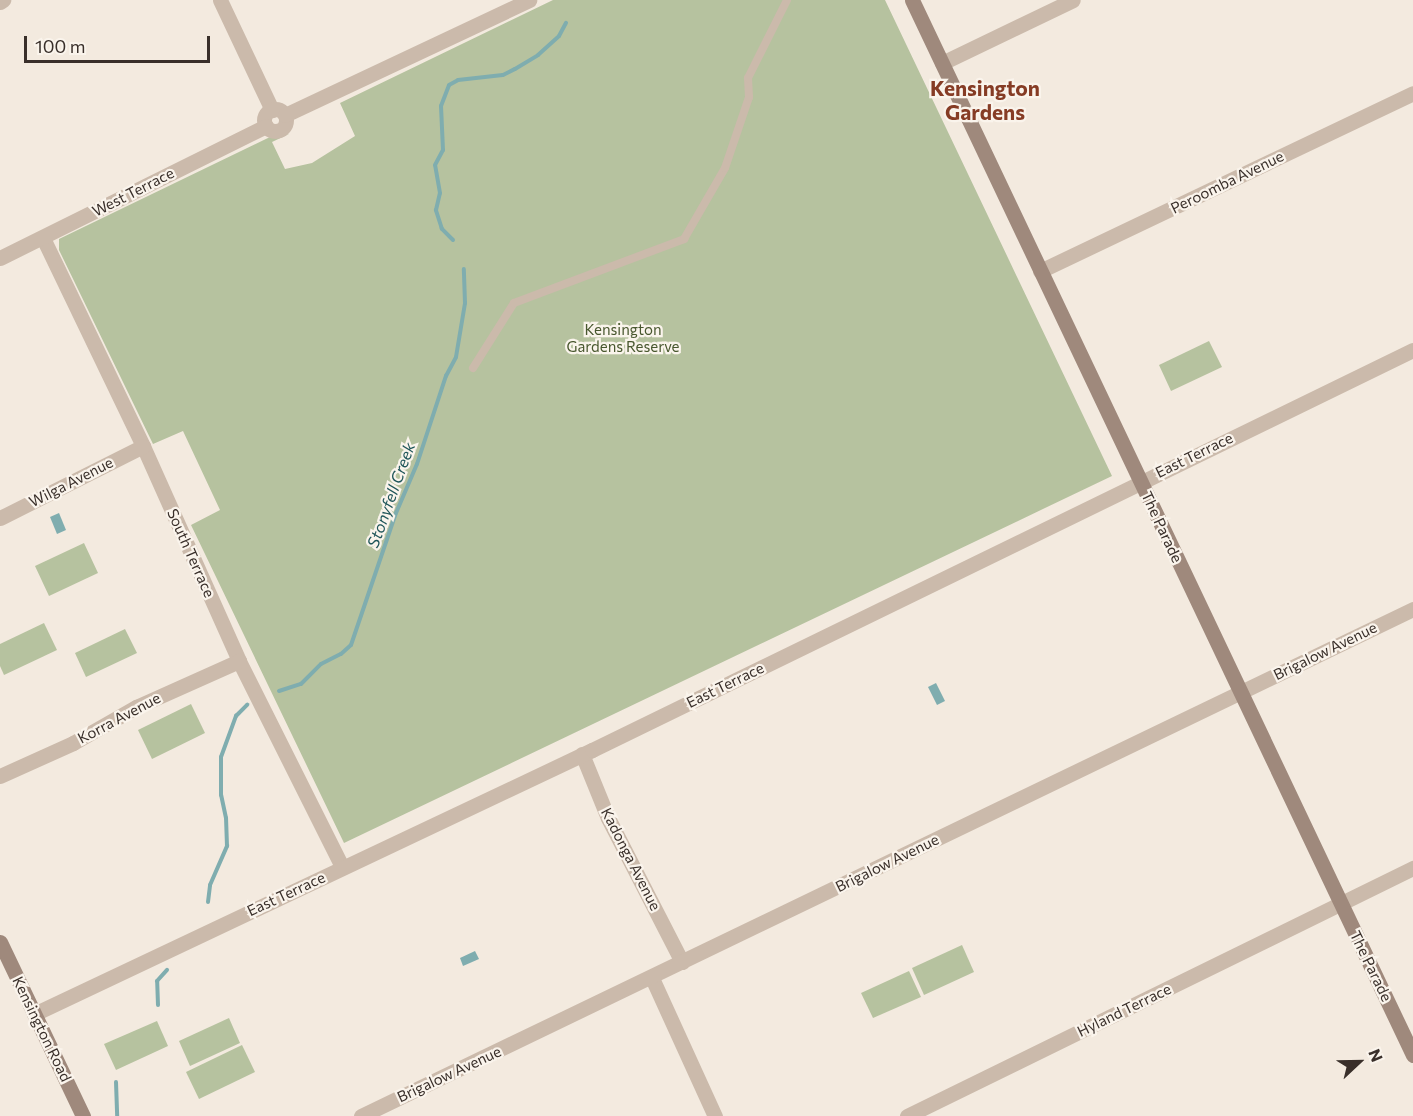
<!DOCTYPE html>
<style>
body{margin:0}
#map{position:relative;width:1413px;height:1116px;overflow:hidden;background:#f3eadf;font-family:Commissioner,sans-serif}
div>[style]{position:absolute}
.green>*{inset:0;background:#b6c29f}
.water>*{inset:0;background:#7fadaf}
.stream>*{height:4px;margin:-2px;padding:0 2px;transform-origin:2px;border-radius:2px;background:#7fadaf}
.service>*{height:8px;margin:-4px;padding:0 4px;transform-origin:4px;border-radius:4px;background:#cbbaab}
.minor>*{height:15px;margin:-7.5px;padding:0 7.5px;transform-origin:7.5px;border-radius:7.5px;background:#cbbaab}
.minor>.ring{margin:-7.5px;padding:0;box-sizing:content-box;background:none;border:15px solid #cbbaab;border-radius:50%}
.secondary>*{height:15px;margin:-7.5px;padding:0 7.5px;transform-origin:7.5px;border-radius:7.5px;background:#9f897c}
span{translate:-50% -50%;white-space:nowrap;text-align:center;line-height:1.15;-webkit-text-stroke:4.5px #faf4ec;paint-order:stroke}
.street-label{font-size:15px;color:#392f2a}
.park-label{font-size:15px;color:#48572e}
.water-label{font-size:16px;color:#20565a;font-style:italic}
.district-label{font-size:21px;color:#863c25;font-weight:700}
.north{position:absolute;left:1329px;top:1032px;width:60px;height:60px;-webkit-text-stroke:4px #faf4ec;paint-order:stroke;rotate:68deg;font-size:16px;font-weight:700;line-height:24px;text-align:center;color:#392f2a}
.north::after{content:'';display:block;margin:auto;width:21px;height:27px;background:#392f2a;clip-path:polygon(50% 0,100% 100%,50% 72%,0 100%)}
.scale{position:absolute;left:24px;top:36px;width:186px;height:27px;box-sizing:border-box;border:3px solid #392f2a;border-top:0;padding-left:8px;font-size:18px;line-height:21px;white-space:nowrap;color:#392f2a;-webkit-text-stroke:4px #faf4ec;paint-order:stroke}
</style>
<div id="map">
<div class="green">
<div style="clip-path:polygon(553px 0,885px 0,1112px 476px,344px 843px,191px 525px,220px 510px,183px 431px,153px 444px,59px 250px,59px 239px,270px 137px,289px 134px,272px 142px,285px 169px,312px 163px,355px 136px,340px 103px)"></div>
<div style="clip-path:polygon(1209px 341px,1222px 367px,1171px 391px,1159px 365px)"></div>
<div style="clip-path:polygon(84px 543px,98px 573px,49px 596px,35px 566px)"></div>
<div style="clip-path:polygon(44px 623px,57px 650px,4px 675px,0 666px,0 644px)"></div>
<div style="clip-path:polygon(125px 629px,137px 653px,86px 677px,75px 653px)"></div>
<div style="clip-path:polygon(191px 704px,205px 733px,152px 759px,138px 730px)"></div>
<div style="clip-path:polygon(962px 945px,974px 972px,924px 995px,912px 968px)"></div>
<div style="clip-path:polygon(909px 971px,921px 997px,873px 1018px,861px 993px)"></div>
<div style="clip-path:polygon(229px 1018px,240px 1043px,190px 1066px,179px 1041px)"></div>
<div style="clip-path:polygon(157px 1021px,168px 1046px,116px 1070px,104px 1044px)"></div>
<div style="clip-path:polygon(242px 1045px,255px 1072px,199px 1099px,186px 1072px)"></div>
</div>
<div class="water">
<div style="clip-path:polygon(59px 513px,66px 530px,57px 534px,50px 517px)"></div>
<div style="clip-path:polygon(936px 683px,945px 701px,937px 705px,928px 687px)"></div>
<div style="clip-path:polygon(475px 951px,479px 959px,463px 966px,460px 958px)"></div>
</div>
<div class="stream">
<div style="left:453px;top:240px;width:16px;rotate:-135deg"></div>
<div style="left:442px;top:229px;width:20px;rotate:-108deg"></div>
<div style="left:436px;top:210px;width:17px;rotate:-77deg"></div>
<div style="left:440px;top:193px;width:28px;rotate:-100deg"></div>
<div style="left:435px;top:165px;width:17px;rotate:-62deg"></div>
<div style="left:443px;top:150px;width:44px;rotate:-92.6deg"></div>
<div style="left:441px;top:106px;width:22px;rotate:-69deg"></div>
<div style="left:449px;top:85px;width:10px;rotate:-29deg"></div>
<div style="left:458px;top:80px;width:45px;rotate:-6.3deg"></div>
<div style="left:503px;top:75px;width:13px;rotate:-27deg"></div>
<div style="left:515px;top:69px;width:27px;rotate:-31deg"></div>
<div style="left:538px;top:55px;width:28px;rotate:-42deg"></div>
<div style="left:559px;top:36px;width:15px;rotate:-62deg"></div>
<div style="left:279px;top:691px;width:23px;rotate:-18deg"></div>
<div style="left:301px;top:684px;width:28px;rotate:-45deg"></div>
<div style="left:321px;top:664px;width:22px;rotate:-27deg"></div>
<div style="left:341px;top:654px;width:13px;rotate:-42deg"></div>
<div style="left:351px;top:645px;width:139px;rotate:-71.2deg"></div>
<div style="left:396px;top:513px;width:53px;rotate:-66.8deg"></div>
<div style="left:417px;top:464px;width:93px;rotate:-71.8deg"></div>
<div style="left:446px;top:376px;width:21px;rotate:-62deg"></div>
<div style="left:456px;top:357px;width:55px;rotate:-80.5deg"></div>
<div style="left:465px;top:303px;width:34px;rotate:-92deg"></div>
<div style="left:208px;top:902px;width:17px;rotate:-83deg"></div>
<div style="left:210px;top:885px;width:43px;rotate:-66.4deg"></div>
<div style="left:227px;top:846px;width:28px;rotate:-92deg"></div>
<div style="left:226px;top:818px;width:24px;rotate:-102deg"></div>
<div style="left:221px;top:795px;width:38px;rotate:-90deg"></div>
<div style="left:221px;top:757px;width:44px;rotate:-69.9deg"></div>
<div style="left:236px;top:716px;width:16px;rotate:-45deg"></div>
<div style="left:158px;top:1005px;width:24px;rotate:-92deg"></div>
<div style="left:157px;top:981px;width:15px;rotate:-48deg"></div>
<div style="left:116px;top:1082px;width:34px;rotate:88deg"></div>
</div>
<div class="service">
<div style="left:473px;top:368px;width:77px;rotate:-57.8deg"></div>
<div style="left:514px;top:303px;width:182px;rotate:-20.6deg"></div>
<div style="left:684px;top:239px;width:82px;rotate:-60deg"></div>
<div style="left:725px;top:168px;width:75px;rotate:-71.3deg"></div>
<div style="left:749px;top:97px;width:19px;rotate:-93deg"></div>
<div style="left:748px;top:78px;width:87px;rotate:-63.4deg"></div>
</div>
<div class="minor">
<div style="left:220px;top:0;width:122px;rotate:64.7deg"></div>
<div style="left:0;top:2px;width:4px;rotate:-34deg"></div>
<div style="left:942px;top:63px;width:145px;rotate:-25.7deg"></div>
<div class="ring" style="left:264px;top:109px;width:7px;height:7px"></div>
<div style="left:285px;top:115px;width:270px;rotate:-25.2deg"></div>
<div style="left:43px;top:238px;width:231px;rotate:64.3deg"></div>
<div style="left:143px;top:446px;width:235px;rotate:65.9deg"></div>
<div style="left:239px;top:661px;width:230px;rotate:63.4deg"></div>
<div style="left:0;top:258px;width:297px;rotate:-26.4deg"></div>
<div style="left:1040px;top:271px;width:413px;rotate:-25.5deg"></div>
<div style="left:0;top:518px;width:160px;rotate:-26.7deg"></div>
<div style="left:582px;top:754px;width:69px;rotate:67.9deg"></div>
<div style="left:608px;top:818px;width:162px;rotate:62.8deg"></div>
<div style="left:0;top:776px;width:80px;rotate:-24.3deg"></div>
<div style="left:73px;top:743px;width:73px;rotate:-29.7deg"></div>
<div style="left:136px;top:707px;width:113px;rotate:-24.1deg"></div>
<div style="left:652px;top:978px;width:152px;rotate:65.5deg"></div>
<div style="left:34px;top:1014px;width:617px;rotate:-25.32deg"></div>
<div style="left:592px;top:750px;width:913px;rotate:-25.98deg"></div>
<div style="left:361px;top:1116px;width:1168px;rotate:-25.73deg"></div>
<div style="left:907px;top:1116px;width:564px;rotate:-26.11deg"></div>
</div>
<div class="secondary">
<div style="left:912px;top:0;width:1168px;rotate:64.6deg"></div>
<div style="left:0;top:942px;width:193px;rotate:64.5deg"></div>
</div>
<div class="street-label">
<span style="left:1227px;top:182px;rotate:-26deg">Peroomba Avenue</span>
<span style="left:133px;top:192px;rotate:-27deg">West Terrace</span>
<span style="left:1194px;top:455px;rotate:-26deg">East Terrace</span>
<span style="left:71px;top:482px;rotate:-27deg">Wilga Avenue</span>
<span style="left:1162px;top:527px;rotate:65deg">The Parade</span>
<span style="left:191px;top:553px;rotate:66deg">South Terrace</span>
<span style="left:1325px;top:651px;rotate:-26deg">Brigalow Avenue</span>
<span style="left:725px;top:685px;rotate:-26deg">East Terrace</span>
<span style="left:119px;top:718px;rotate:-28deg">Korra Avenue</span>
<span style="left:631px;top:859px;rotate:63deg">Kadonga Avenue</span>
<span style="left:887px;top:863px;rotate:-26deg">Brigalow Avenue</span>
<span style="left:286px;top:894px;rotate:-25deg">East Terrace</span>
<span style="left:1371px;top:966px;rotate:64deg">The Parade</span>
<span style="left:1124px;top:1010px;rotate:-26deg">Hyland Terrace</span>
<span style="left:42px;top:1029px;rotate:64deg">Kensington Road</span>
<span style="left:449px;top:1074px;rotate:-25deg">Brigalow Avenue</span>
</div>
<div class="park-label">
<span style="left:623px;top:338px">Kensington<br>Gardens Reserve</span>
</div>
<div class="water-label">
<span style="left:391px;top:495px;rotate:-70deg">Stonyfell Creek</span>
</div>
<div class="district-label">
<span style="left:985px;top:100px">Kensington<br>Gardens</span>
</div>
<div class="north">N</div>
<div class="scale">100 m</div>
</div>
